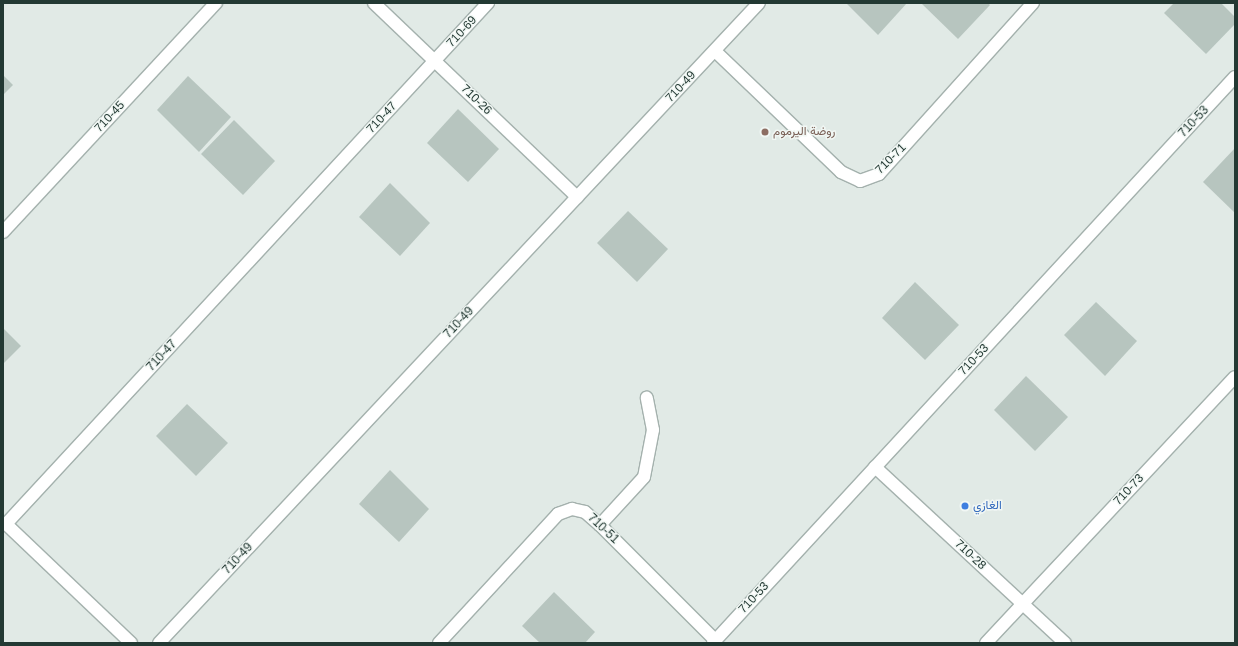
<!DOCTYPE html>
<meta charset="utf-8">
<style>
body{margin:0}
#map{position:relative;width:1238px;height:646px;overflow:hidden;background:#e1eae6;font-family:Helvetica,Vazirmatn,sans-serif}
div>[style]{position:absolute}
.building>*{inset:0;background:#b7c5bf}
.roads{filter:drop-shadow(1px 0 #a4b1ad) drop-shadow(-1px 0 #a4b1ad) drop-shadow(0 1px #a4b1ad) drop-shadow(0 -1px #a4b1ad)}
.minor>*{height:12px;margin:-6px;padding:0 6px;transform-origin:6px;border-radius:6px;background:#fff}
.dots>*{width:11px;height:11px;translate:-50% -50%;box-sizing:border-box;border:2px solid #f1f7f4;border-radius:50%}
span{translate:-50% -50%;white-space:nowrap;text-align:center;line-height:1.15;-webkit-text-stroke:3px #f1f7f4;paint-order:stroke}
.street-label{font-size:12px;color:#233933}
.education-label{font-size:12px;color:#785e54}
.left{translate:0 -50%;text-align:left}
.shop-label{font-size:12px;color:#366cbe}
.frame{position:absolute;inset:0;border:4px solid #233933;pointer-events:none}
</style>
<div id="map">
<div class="building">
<div style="clip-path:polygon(846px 3px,907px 3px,878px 35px)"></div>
<div style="clip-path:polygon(921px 3px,988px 3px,990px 5px,958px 39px)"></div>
<div style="clip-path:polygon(1174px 3px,1221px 3px,1235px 17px,1235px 24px,1206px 54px,1164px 13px)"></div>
<div style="clip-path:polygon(3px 75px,13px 85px,3px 95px)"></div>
<div style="clip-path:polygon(188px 76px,231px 117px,199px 152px,157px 110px)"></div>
<div style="clip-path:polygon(458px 109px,499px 149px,468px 182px,427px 143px)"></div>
<div style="clip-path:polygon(234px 120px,275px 161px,243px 195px,201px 154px)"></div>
<div style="clip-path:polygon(1235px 148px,1235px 213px,1203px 182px)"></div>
<div style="clip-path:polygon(390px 183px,430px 223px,400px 256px,359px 217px)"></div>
<div style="clip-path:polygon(628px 211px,668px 249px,637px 282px,597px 243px)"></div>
<div style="clip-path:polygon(915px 282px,959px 325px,925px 360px,882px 318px)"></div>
<div style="clip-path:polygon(1096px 302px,1137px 341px,1105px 376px,1064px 335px)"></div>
<div style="clip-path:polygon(3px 328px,21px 346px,3px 364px)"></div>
<div style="clip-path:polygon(1026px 376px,1068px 417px,1035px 451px,994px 410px)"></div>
<div style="clip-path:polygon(187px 404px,228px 443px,196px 476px,156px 436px)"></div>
<div style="clip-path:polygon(390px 470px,429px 509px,399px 542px,359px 504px)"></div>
<div style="clip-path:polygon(554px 592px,595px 632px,585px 643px,540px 643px,522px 626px)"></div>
</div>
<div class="roads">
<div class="minor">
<div style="left:374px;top:3px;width:281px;rotate:43.7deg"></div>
<div style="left:715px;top:51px;width:175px;rotate:43.8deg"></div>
<div style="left:841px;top:172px;width:21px;rotate:25deg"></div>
<div style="left:860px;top:181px;width:20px;rotate:-20deg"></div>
<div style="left:879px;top:174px;width:230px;rotate:-48deg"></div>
<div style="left:3px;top:232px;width:313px;rotate:-47.1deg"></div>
<div style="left:875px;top:467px;width:259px;rotate:42.8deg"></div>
<div style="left:600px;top:525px;width:65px;rotate:-47.5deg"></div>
<div style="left:644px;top:477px;width:48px;rotate:-79.2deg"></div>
<div style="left:653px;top:430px;width:33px;rotate:-101deg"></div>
<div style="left:131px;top:643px;width:173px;rotate:-136.4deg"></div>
<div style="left:6px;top:524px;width:710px;rotate:-47.23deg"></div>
<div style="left:159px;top:643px;width:877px;rotate:-46.85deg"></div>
<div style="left:439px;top:643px;width:176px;rotate:-47.3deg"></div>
<div style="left:558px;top:514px;width:15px;rotate:-20deg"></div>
<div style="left:572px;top:509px;width:13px;rotate:13deg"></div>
<div style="left:585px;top:512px;width:20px;rotate:41deg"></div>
<div style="left:600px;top:525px;width:163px;rotate:45deg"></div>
<div style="left:713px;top:643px;width:770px;rotate:-47.32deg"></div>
<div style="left:986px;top:643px;width:364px;rotate:-46.9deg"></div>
</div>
</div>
<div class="dots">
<div style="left:765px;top:132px;background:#8d6e63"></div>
<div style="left:965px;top:506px;background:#3f7fe0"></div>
</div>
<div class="street-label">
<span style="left:462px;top:32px;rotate:-47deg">710-69</span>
<span style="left:681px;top:87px;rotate:-47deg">710-49</span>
<span style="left:476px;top:100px;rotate:44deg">710-26</span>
<span style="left:110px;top:117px;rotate:-47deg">710-45</span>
<span style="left:382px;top:118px;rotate:-47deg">710-47</span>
<span style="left:1194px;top:122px;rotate:-47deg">710-53</span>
<span style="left:891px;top:159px;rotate:-45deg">710-71</span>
<span style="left:459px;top:323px;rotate:-47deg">710-49</span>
<span style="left:162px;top:356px;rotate:-47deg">710-47</span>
<span style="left:974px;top:360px;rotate:-47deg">710-53</span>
<span style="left:1129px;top:490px;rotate:-47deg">710-73</span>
<span style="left:603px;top:529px;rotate:43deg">710-51</span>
<span style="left:970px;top:555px;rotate:43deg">710-28</span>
<span style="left:238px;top:559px;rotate:-47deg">710-49</span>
<span style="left:754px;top:598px;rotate:-47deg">710-53</span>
</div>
<div class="education-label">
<span class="left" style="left:773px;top:132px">روضة اليرموم</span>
</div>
<div class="shop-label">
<span class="left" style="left:973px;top:506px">الغازي</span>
</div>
<div class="frame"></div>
</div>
